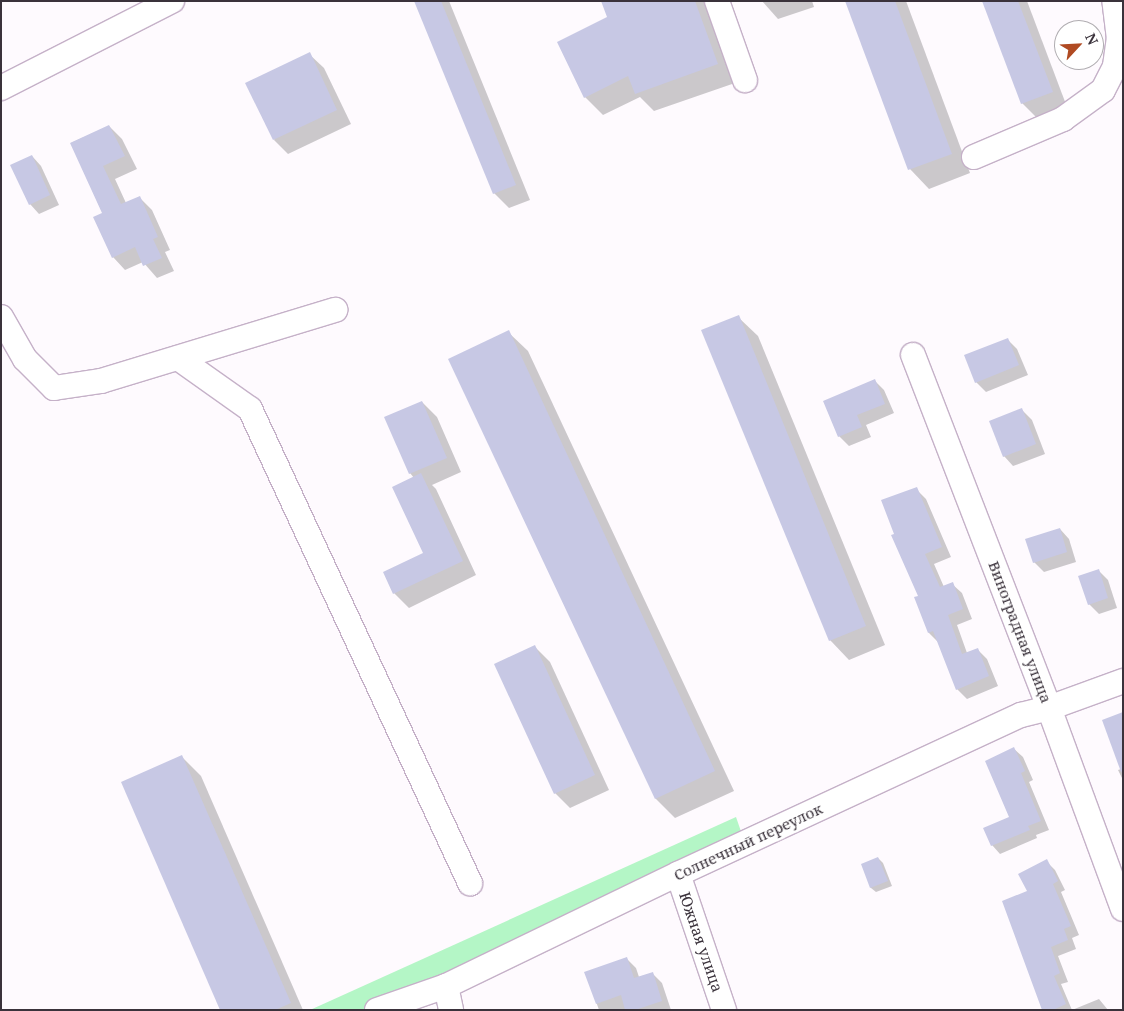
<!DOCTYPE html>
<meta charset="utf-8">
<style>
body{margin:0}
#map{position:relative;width:1124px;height:1011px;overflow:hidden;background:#fefafe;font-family:"Noto Serif",serif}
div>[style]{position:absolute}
.green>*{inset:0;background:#b4f6c6}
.shadow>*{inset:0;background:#0003}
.building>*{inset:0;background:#c7c8e4}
.roads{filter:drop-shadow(1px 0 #c5b1c8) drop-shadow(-1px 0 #c5b1c8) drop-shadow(0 1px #c5b1c8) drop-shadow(0 -1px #c5b1c8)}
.minor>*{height:24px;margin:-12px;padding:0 12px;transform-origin:12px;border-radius:12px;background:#fff}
span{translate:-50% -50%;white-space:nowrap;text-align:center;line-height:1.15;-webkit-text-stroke:4.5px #fff;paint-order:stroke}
.street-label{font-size:15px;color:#3a323b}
.frame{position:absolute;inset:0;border:2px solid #3a323b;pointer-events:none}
.north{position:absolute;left:1054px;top:20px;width:50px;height:50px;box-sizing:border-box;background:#fff;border:1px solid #b0adb1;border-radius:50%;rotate:65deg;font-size:14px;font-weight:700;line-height:20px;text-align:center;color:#3a323b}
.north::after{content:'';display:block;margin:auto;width:18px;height:22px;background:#b04a22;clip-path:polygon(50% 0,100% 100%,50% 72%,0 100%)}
</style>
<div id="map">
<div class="green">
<div style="clip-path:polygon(736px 817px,745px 843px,377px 1010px,310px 1010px)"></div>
</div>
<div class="shadow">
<div style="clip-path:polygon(416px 1px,449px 1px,530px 200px,509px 208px,494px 193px)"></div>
<div style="clip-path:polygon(603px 1px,706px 1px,735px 83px,654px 111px,640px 97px,603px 115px,585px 97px,609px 18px)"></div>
<div style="clip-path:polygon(762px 1px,812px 1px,814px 7px,778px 19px)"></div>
<div style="clip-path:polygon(847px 1px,906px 1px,970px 173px,929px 189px,910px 169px)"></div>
<div style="clip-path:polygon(983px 1px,1027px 1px,1067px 107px,1037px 118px,1022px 103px)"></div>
<div style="clip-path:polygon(309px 54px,324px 68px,351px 124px,288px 154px,274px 140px)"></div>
<div style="clip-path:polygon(109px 126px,122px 139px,137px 169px,115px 179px,126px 203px,139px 197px,152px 210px,170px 250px,165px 252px,174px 271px,157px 278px,143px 262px,125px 270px,113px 257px,103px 214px,71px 143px)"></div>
<div style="clip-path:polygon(32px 156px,41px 166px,59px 205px,39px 214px,30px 204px)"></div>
<div style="clip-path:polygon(738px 317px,758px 336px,885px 645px,849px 660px,830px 640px)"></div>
<div style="clip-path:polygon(508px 332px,528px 351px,734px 791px,675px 818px,656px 799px)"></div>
<div style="clip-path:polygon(1007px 339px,1017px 349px,1028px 375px,986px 392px,976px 382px)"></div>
<div style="clip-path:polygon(874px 380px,884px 390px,894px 413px,866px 425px,871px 437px,849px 446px,839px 436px)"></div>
<div style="clip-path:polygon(422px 402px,437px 417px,461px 472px,432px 485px,436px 489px,476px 575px,409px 608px,394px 593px,425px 554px,414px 478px,410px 473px)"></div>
<div style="clip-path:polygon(1022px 410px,1032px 420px,1045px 454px,1013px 466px,1004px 456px)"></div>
<div style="clip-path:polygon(916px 489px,926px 499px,951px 557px,934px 564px,944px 587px,952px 584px,962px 593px,972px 619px,957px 625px,967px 653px,977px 649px,987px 659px,998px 686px,967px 699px,957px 689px,938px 642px,929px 633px,916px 598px,920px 596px,896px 534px)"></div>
<div style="clip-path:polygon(1060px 529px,1069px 539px,1076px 562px,1044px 572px,1034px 562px)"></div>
<div style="clip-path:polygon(1098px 570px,1108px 580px,1117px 608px,1099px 614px,1089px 604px)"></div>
<div style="clip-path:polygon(535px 647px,550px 662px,609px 790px,570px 808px,555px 793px)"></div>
<div style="clip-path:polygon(1123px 713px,1123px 780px,1118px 770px,1121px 769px)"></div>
<div style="clip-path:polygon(1014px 749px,1023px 757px,1033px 780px,1029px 782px,1049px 830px,1036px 835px,1037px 838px,1000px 854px,992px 845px,1011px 818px)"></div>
<div style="clip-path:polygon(182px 757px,201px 776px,303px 1010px,222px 1010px)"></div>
<div style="clip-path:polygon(878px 858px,883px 863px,892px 886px,876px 892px,871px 888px,862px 865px)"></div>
<div style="clip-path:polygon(1046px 861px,1055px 870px,1065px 890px,1061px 892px,1079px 935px,1072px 938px,1076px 949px,1058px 956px,1068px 982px,1061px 984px,1072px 1010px,1044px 1010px,1029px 891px)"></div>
<div style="clip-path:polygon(626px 958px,636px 968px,639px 977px,652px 973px,662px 983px,671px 1010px,599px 1010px,586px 973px)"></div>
<div style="clip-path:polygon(1099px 999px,1108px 1010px,1072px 1010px)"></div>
</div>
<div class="building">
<div style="clip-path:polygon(414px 1px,441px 1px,516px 185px,493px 194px)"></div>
<div style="clip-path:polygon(601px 1px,695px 1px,718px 64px,635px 94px,628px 76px,584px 98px,557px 42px,607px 17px)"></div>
<div style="clip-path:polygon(845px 1px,895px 1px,952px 154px,908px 170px)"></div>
<div style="clip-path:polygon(982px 1px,1018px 1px,1053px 92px,1021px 104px)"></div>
<div style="clip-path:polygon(310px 52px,337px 110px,273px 140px,245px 83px)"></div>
<div style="clip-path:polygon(109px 125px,125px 156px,103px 166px,121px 204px,140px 196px,158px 237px,153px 239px,162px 258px,143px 266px,135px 247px,112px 258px,93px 217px,102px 213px,70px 143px)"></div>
<div style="clip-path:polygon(32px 155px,50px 195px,29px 205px,10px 165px)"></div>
<div style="clip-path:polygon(739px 315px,866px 626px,829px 641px,701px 330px)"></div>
<div style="clip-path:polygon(509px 330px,715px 771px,655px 799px,448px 359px)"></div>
<div style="clip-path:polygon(1008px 338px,1019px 365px,975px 383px,964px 355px)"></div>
<div style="clip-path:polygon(875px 379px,885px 404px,857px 415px,862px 427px,838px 437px,823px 401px)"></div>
<div style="clip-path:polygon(422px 401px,447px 458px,409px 474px,384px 417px)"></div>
<div style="clip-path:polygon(1022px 408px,1036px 444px,1003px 457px,989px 421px)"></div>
<div style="clip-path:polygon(421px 473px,463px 561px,393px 594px,383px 572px,423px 553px,392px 487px)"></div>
<div style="clip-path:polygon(917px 487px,942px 547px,925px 554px,940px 587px,953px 582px,963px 609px,948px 615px,962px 654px,978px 648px,989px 676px,956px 690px,933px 631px,928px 633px,914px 597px,918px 596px,891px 535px,894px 534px,881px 500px)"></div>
<div style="clip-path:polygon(1060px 528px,1067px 552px,1033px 563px,1025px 539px)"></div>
<div style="clip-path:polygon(1099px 569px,1108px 598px,1088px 605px,1078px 576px)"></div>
<div style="clip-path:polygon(535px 645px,595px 775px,554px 794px,494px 664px)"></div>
<div style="clip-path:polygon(1123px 712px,1123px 771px,1121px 772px,1102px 720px)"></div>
<div style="clip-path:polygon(1014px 747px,1025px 771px,1021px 773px,1041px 821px,1028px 826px,1030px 830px,991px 846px,983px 828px,1009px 817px,985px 761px)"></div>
<div style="clip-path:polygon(182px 755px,291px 1003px,275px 1010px,220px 1010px,121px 782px)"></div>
<div style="clip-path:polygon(878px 857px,888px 881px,870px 888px,861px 864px)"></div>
<div style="clip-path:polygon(1047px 859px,1058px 881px,1053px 884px,1071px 926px,1064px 929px,1068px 940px,1051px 947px,1060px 973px,1054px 976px,1066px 1004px,1053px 1010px,1042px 1010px,1002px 901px,1027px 891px,1018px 874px)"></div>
<div style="clip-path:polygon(627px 957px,634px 978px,653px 972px,662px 1001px,635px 1010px,625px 1010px,621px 995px,596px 1004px,584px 972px)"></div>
</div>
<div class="roads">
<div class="minor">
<div style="left:717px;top:1px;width:84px;rotate:70.5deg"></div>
<div style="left:1px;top:88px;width:192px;rotate:-27deg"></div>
<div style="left:974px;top:157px;width:97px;rotate:-23.1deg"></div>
<div style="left:1063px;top:119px;width:49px;rotate:-35.9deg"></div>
<div style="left:1103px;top:90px;width:27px;rotate:-63deg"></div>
<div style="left:1115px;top:66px;width:27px;rotate:-82deg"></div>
<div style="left:1119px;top:39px;width:38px;rotate:-97deg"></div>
<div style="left:1px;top:317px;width:48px;rotate:60.3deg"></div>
<div style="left:25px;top:359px;width:41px;rotate:45deg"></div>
<div style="left:54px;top:388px;width:48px;rotate:-8.5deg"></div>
<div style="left:101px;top:381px;width:245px;rotate:-16.9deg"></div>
<div style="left:913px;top:355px;width:378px;rotate:68.9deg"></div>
<div style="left:1049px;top:708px;width:214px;rotate:69.8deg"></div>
<div style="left:178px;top:358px;width:88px;rotate:35.3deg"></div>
<div style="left:250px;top:409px;width:523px;rotate:65.1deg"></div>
<div style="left:678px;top:874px;width:144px;rotate:71.3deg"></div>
<div style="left:446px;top:986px;width:25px;rotate:78deg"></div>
<div style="left:377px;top:1010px;width:73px;rotate:-19.2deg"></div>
<div style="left:446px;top:986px;width:258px;rotate:-25.8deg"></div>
<div style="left:678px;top:874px;width:378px;rotate:-24.9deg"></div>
<div style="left:1021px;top:715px;width:29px;rotate:-14deg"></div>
<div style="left:1049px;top:708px;width:79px;rotate:-20deg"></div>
</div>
</div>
<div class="street-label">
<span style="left:1020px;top:632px;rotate:69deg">Виноградная улица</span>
<span style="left:748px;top:842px;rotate:-25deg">Солнечный переулок</span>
<span style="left:701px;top:942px;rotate:71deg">Южная улица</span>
</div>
<div class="frame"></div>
<div class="north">N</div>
</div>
